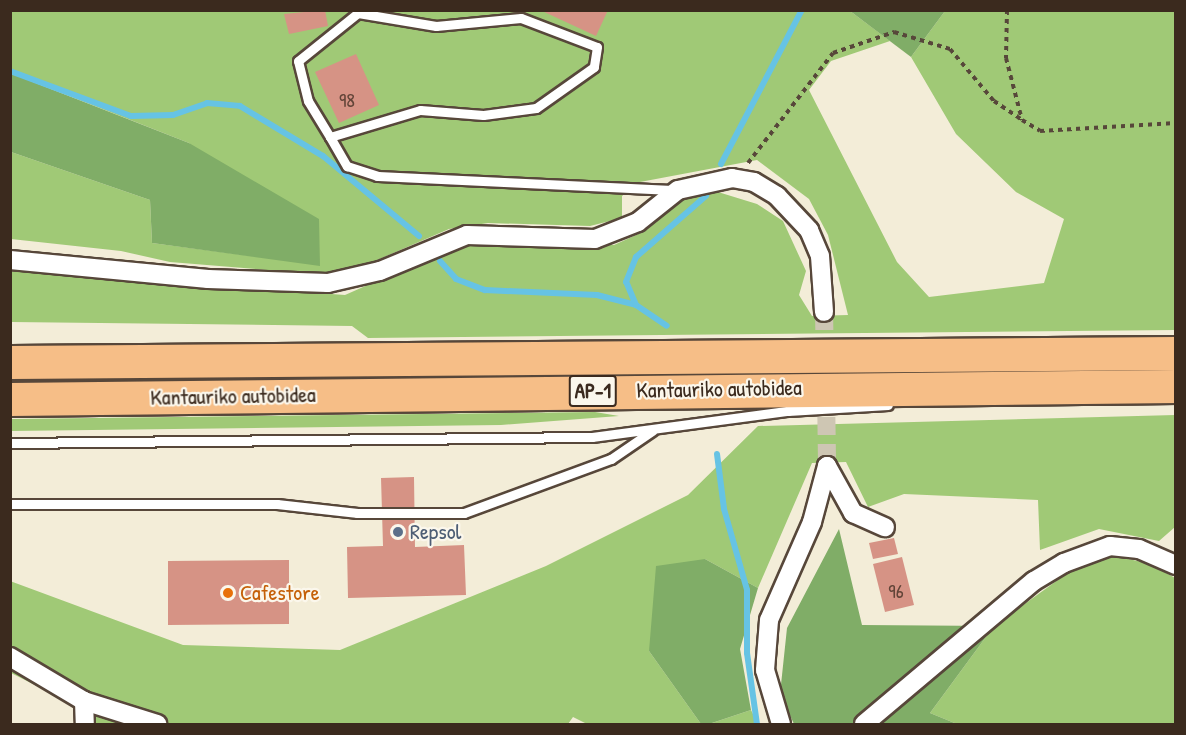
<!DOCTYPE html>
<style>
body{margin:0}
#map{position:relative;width:1186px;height:735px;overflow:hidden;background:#f3edd8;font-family:"Patrick Hand",sans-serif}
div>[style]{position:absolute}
.green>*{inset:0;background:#a0c976}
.forest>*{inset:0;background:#80ad67}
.stream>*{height:6px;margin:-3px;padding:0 3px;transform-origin:3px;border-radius:3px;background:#66c3e4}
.building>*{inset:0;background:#d69385}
.street-tunnel>*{height:18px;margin-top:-9px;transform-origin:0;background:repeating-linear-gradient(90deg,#cec6b3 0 18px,transparent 0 27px)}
.path>*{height:4px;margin-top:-2px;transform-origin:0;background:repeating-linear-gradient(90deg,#57473a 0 4.5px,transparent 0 9px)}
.roads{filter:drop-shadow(2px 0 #57473a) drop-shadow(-2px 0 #57473a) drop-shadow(0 2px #57473a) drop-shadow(0 -2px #57473a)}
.lane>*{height:9px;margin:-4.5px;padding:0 4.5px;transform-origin:4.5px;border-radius:4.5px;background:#fff}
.street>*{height:18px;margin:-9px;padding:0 9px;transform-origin:9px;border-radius:9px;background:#fff}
.highway>*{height:33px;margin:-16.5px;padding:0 16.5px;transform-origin:16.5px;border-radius:16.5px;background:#f6be87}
.dots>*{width:16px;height:16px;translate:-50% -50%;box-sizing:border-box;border:3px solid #fbf7ec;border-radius:50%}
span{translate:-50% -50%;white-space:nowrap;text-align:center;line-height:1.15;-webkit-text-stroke:4.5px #fbf7ec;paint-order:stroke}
.number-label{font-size:20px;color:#624438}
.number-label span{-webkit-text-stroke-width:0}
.shield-label span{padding:2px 4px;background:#fbf7ec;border:2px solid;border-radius:4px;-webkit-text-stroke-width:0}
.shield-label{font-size:21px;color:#3b2a1e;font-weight:700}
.street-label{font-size:22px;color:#3b2a1e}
.service-label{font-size:22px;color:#4e5e75}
.left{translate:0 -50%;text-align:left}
.food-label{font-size:22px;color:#c56008}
.frame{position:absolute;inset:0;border:12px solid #3b2a1e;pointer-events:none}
</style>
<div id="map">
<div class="green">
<div style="clip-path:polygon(11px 11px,850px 11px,890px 41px,831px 61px,809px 90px,897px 262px,929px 297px,1044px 283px,1064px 219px,1016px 192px,956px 134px,911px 57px,945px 11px,1175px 11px,1175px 330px,368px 338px,352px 326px,11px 322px,10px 271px,345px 295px,447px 250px,491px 241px,614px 245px,645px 231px,689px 194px,718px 192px,757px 204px,783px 221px,806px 271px,799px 295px,812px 316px,848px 315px,828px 235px,809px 199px,757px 160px,640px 182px,622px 196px,622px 218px,590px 226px,488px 223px,449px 229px,354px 270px,315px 274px,170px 262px,121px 251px,11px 239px,11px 152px,150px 200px,152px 243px,320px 265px,189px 143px,11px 73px)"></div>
<div style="clip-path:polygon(595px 412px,619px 416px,501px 425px,10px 431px,11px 419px)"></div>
<div style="clip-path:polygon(1175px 415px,1175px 527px,1159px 541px,1099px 529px,1040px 550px,1038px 500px,904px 494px,868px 507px,846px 462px,812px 463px,758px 588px,705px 559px,649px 651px,701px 724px,587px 724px,573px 717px,568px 724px,93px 724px,93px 714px,11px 673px,10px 581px,183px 645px,340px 650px,546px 566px,688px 495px,758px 426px)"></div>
<div style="clip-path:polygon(1115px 556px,1151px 564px,1175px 578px,1175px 724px,957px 724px,930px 713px,994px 626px,1073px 569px)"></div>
<div style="clip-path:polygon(751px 710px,758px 724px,709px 724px)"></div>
</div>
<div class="forest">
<div style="clip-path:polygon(850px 11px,945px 11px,911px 57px)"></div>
<div style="clip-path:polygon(10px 73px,189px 143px,319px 219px,320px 266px,152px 243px,150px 200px,11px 152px)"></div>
<div style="clip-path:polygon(839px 529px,862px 625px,994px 626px,930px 713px,957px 724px,794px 724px,780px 694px,787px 628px)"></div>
<div style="clip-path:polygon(705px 559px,758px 588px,740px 649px,751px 710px,709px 724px,701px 724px,649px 651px,656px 566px)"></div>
</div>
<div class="stream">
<div style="left:10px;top:71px;width:129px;rotate:20.4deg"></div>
<div style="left:131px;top:116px;width:42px;rotate:-1.4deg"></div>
<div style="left:173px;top:115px;width:36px;rotate:-19deg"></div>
<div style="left:207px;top:103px;width:33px;rotate:5deg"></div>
<div style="left:240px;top:106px;width:97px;rotate:31.1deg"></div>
<div style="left:323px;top:156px;width:125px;rotate:39.8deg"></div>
<div style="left:721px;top:164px;width:174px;rotate:-62.3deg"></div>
<div style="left:440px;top:261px;width:24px;rotate:48deg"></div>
<div style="left:456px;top:279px;width:31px;rotate:21deg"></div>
<div style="left:485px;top:290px;width:112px;rotate:2.6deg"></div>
<div style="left:597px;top:295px;width:40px;rotate:14.4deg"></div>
<div style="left:636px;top:305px;width:37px;rotate:34deg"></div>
<div style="left:636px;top:305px;width:25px;rotate:-113deg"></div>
<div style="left:626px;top:282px;width:27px;rotate:-68deg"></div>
<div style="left:636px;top:257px;width:93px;rotate:-41.1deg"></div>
<div style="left:717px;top:454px;width:55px;rotate:82.7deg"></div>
<div style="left:724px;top:509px;width:84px;rotate:74.1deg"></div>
<div style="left:747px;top:590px;width:63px;rotate:90deg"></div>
<div style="left:747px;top:653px;width:72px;rotate:82deg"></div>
</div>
<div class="building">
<div style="clip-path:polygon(325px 10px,328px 26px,289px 34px,284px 14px)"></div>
<div style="clip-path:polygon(540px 10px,608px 10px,596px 36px)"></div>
<div style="clip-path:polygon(356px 54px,379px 105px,339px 123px,315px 72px)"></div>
<div style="clip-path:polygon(414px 477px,415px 547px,464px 545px,466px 595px,348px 598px,347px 547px,383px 546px,381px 478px)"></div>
<div style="clip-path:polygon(894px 538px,898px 554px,873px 559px,869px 543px)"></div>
<div style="clip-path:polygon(902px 557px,914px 605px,885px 612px,873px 564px)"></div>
<div style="clip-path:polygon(289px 560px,289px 624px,168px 625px,168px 561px)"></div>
</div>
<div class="street-tunnel">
<div style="left:824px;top:312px;width:51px;rotate:88.9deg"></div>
<div style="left:826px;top:390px;width:76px;rotate:89.2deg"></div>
</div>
<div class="path">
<div style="left:1007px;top:10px;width:48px;rotate:91.2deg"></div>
<div style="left:1006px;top:58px;width:64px;rotate:75.5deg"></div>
<div style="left:1022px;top:120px;width:21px;rotate:31deg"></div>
<div style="left:1040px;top:131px;width:136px;rotate:-3.4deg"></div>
<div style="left:748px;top:163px;width:139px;rotate:-52.3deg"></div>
<div style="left:833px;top:53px;width:65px;rotate:-19deg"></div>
<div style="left:894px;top:32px;width:59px;rotate:16.9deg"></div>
<div style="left:950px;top:49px;width:68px;rotate:49.8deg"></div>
<div style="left:994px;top:101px;width:34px;rotate:34deg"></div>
</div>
<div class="roads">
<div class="lane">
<div style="left:330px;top:137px;width:42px;rotate:-121.4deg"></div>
<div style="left:308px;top:101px;width:41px;rotate:-104deg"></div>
<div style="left:298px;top:61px;width:77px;rotate:-38.7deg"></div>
<div style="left:358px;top:13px;width:79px;rotate:9.5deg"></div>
<div style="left:436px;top:26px;width:85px;rotate:-5.4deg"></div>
<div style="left:521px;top:18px;width:81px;rotate:20.9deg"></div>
<div style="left:597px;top:47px;width:20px;rotate:99deg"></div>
<div style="left:594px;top:67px;width:71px;rotate:144.7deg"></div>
<div style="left:536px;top:108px;width:53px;rotate:172.5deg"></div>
<div style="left:483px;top:115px;width:63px;rotate:-175.5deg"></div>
<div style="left:420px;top:110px;width:94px;rotate:163.3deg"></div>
<div style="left:330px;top:137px;width:34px;rotate:60deg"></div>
<div style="left:347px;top:166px;width:32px;rotate:18deg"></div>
<div style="left:377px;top:176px;width:296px;rotate:2.7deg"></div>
<div style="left:10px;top:443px;width:582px;rotate:-0.59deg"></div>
<div style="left:592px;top:437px;width:198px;rotate:-7.6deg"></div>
<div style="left:788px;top:411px;width:100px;rotate:-3.4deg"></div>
<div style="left:10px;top:504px;width:267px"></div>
<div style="left:277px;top:504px;width:81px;rotate:6.4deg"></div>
<div style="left:357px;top:513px;width:107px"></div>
<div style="left:464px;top:513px;width:157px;rotate:-20.2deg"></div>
<div style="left:611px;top:459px;width:50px;rotate:-34.3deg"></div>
</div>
<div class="street">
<div style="left:10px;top:260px;width:199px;rotate:5.5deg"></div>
<div style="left:208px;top:279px;width:120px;rotate:1.9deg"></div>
<div style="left:328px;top:283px;width:53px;rotate:-13deg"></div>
<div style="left:380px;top:271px;width:94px;rotate:-22.5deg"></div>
<div style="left:467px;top:235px;width:128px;rotate:1.8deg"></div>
<div style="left:595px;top:239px;width:46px;rotate:-21.6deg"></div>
<div style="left:638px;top:222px;width:51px;rotate:-38.7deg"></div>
<div style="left:678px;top:190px;width:55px;rotate:-12.5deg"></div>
<div style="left:732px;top:178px;width:22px;rotate:10deg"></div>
<div style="left:754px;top:182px;width:27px;rotate:31deg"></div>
<div style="left:777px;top:196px;width:47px;rotate:46.7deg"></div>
<div style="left:809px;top:230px;width:28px;rotate:67deg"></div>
<div style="left:820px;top:256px;width:56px;rotate:85.9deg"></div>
<div style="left:827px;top:466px;width:54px;rotate:61deg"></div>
<div style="left:853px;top:513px;width:35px;rotate:24deg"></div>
<div style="left:10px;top:657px;width:86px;rotate:30.7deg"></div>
<div style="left:84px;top:701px;width:77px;rotate:17.5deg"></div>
<div style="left:84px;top:701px;width:23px;rotate:88deg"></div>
<div style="left:781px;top:724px;width:56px;rotate:-106.5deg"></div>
<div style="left:765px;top:670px;width:50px;rotate:-85.4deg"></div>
<div style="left:769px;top:620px;width:107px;rotate:-66.3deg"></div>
<div style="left:812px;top:522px;width:58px;rotate:-75deg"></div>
<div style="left:864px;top:724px;width:222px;rotate:-40.1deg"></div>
<div style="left:1034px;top:581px;width:35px;rotate:-31deg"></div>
<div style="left:1064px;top:563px;width:49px;rotate:-20.3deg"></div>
<div style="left:1110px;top:546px;width:29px;rotate:6deg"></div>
<div style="left:1139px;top:549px;width:40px;rotate:23.4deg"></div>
</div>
<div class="highway">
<div style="left:10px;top:362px;width:1166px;rotate:-0.44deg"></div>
<div style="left:10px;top:399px;width:1166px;rotate:-0.64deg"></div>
</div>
</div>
<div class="dots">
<div style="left:398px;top:532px;background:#5c6f8a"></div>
<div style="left:228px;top:593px;background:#e8710a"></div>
</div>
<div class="number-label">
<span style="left:347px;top:99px">98</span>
<span style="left:896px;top:590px">96</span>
</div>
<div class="shield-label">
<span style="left:593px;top:391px">AP-1</span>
</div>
<div class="street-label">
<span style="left:719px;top:389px;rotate:-1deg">Kantauriko autobidea</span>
<span style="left:233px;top:396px;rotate:-1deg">Kantauriko autobidea</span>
</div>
<div class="service-label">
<span class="left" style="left:410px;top:532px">Repsol</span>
</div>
<div class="food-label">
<span class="left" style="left:240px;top:593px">Cafestore</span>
</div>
<div class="frame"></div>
</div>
